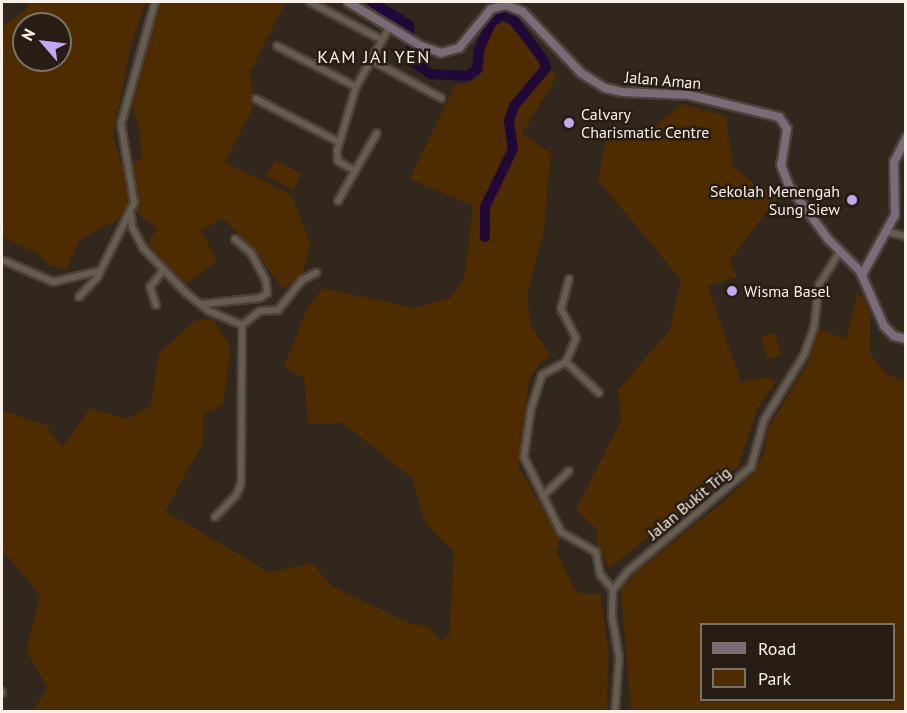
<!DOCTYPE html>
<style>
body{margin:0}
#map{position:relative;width:907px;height:713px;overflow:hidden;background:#31271d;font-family:"PT Sans",sans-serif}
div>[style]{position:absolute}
.green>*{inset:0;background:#4f2c00}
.river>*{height:10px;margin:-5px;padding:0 5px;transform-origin:5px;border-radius:5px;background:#200939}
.roads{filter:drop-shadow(2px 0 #4a4239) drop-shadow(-2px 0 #4a4239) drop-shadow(0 2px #4a4239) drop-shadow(0 -2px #4a4239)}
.street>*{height:6px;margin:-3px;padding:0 3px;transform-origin:3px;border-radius:3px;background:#675c51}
.secondary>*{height:8px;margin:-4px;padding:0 4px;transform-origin:4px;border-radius:4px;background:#7b6b78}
.dots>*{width:16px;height:16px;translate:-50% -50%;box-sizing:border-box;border:3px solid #271d14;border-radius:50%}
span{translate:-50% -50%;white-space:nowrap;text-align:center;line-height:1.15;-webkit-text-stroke:5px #271d14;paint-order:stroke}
.street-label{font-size:16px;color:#f7f1ea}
.poi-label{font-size:16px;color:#f7f1ea}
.left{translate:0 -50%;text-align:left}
.right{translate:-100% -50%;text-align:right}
.neighbourhood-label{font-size:18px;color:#f7f1ea;letter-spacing:1.5px}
.frame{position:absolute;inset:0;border:3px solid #f7f1ea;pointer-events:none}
.legend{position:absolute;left:700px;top:623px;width:195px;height:78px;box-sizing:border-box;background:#271d14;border:2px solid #7a726a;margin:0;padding:8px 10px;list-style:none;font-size:18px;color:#f7f1ea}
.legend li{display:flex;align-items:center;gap:12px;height:30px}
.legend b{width:30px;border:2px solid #7a726a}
.north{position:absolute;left:12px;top:12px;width:60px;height:60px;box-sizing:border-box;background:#271d14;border:2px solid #7a726a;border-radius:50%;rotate:298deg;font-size:16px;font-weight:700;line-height:24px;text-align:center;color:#f7f1ea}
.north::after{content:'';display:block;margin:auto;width:21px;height:27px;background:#c3a7f2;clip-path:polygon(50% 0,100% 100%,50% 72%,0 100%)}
</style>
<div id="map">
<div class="green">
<div style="clip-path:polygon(evenodd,25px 2px,146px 2px,130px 48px,113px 135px,121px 164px,142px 160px,139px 128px,130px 100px,159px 2px,286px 2px,250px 72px,253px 108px,225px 162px,291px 195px,311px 244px,301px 276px,283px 289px,255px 251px,222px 218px,201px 231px,217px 261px,186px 284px,148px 244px,157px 229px,128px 206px,123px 216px,79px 241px,66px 269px,49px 265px,37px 253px,2px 237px,2px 28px,28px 7px,25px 2px,24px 24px,60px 24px,60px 60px,24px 60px,24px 24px)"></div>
<div style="clip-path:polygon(502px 22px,510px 24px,557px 76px,522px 134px,551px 153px,544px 231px,527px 295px,530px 323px,550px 356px,540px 362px,529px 381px,518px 466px,560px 539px,556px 551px,574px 588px,580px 593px,600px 593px,608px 649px,607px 711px,32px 711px,48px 688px,26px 651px,40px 596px,4px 552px,2px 558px,2px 410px,46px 425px,62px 448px,90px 408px,127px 419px,151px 406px,159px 353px,195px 321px,212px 318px,231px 347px,223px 405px,204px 414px,203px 443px,165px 511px,269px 572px,312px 563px,332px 586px,408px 623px,428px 626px,442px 641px,449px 634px,454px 552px,425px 523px,412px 478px,343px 423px,308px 424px,304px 378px,284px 367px,307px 308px,323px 288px,413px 308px,450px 298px,464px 279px,473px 206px,410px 179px,455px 85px,473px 81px,484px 71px,485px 42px,494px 26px)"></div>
<div style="clip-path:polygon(683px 104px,726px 116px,733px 166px,750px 181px,779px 196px,729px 261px,737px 277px,708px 286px,741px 382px,766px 377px,776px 383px,758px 407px,738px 466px,609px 568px,597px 544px,596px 528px,576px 510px,621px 421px,618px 390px,670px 330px,681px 280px,598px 180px,607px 135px,617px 128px,633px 134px,649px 130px)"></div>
<div style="clip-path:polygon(275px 160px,301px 174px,293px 190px,266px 176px)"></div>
<div style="clip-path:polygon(evenodd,857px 294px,863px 297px,870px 313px,870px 354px,887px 374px,905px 381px,905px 711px,631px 711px,621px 590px,637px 571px,722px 503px,753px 473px,764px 454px,767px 430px,807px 365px,819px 329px,846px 339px,857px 294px,894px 624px,894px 700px,702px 700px,702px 624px,894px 624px)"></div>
<div style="clip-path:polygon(775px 333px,781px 355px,768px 359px,761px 337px)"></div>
</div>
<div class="river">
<div style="left:372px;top:2px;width:44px;rotate:31.9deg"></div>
<div style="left:409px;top:25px;width:15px;rotate:86deg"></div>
<div style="left:411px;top:48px;width:14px;rotate:82deg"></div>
<div style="left:413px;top:62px;width:22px;rotate:34deg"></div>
<div style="left:431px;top:74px;width:36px;rotate:3deg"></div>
<div style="left:467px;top:76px;width:12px;rotate:-35deg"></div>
<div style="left:477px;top:69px;width:19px;rotate:-84deg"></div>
<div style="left:479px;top:50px;width:30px;rotate:-66deg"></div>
<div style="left:491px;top:23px;width:14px;rotate:-39deg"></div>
<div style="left:502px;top:14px;width:14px;rotate:30deg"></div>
<div style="left:514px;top:21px;width:48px;rotate:52.7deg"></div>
<div style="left:543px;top:59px;width:9px;rotate:72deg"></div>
<div style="left:546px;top:68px;width:50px;rotate:130.1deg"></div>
<div style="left:514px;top:106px;width:16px;rotate:108deg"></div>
<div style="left:509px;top:121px;width:28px;rotate:82deg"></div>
<div style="left:513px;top:149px;width:64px;rotate:115.8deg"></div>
<div style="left:485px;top:207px;width:30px;rotate:90deg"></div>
</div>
<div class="roads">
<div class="street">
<div style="left:310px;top:2px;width:81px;rotate:27.8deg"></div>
<div style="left:277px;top:46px;width:89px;rotate:27.4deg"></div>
<div style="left:371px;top:60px;width:80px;rotate:28.5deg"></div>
<div style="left:256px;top:99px;width:93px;rotate:27.4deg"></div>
<div style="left:355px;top:171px;width:20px;rotate:-150deg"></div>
<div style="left:338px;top:161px;width:10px;rotate:-96deg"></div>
<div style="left:337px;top:151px;width:67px;rotate:-73.5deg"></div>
<div style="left:356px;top:87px;width:68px;rotate:-60.8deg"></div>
<div style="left:338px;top:201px;width:78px;rotate:-60.2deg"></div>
<div style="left:131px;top:216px;width:11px;rotate:85deg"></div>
<div style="left:132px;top:227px;width:24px;rotate:62deg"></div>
<div style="left:143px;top:248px;width:62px;rotate:46.3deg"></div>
<div style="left:186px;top:293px;width:29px;rotate:38deg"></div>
<div style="left:209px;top:311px;width:36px;rotate:23deg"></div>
<div style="left:888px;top:232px;width:18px;rotate:13deg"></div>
<div style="left:5px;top:261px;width:52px;rotate:23.6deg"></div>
<div style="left:53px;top:282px;width:47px;rotate:-13.4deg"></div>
<div style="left:79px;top:297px;width:26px;rotate:-47deg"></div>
<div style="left:97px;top:278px;width:84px;rotate:-63.7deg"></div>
<div style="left:134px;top:203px;width:80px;rotate:-99.3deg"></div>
<div style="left:121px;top:124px;width:127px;rotate:-74.4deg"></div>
<div style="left:202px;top:304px;width:58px;rotate:-5.9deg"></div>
<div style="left:260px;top:298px;width:9px;rotate:-36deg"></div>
<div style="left:267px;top:293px;width:12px;rotate:-95deg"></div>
<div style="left:266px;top:281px;width:32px;rotate:-118deg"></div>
<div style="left:251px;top:253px;width:21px;rotate:-139deg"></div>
<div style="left:156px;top:305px;width:19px;rotate:-108deg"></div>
<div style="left:150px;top:287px;width:22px;rotate:-51deg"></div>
<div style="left:566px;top:362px;width:26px;rotate:-67deg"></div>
<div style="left:576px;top:338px;width:33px;rotate:-117deg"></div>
<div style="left:561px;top:309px;width:31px;rotate:-75deg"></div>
<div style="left:599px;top:393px;width:45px;rotate:-136.8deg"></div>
<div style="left:566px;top:362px;width:27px;rotate:152deg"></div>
<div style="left:542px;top:375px;width:36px;rotate:108deg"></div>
<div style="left:531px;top:409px;width:49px;rotate:98.3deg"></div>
<div style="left:524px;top:457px;width:84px;rotate:63.7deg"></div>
<div style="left:561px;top:532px;width:40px;rotate:29.7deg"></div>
<div style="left:596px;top:552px;width:22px;rotate:80deg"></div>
<div style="left:600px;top:574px;width:21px;rotate:51deg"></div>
<div style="left:543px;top:496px;width:36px;rotate:-44deg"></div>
<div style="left:215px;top:517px;width:30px;rotate:-46deg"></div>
<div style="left:236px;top:495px;width:12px;rotate:-66deg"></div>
<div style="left:241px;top:484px;width:159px;rotate:-89.6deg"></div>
<div style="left:242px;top:325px;width:23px;rotate:-38deg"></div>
<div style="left:260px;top:311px;width:18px;rotate:-3deg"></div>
<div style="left:278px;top:310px;width:38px;rotate:-51deg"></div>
<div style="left:302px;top:280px;width:16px;rotate:-27deg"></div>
<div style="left:2px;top:692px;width:1px;rotate:90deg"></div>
<div style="left:615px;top:712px;width:55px;rotate:-85.8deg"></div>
<div style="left:619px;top:657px;width:42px;rotate:-99.7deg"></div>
<div style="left:612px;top:616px;width:26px;rotate:-88deg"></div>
<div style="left:613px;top:590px;width:24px;rotate:-52deg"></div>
<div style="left:628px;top:571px;width:161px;rotate:-40.2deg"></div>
<div style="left:751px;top:467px;width:49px;rotate:-74.5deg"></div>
<div style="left:764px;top:420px;width:76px;rotate:-58.4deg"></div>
<div style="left:804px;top:355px;width:29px;rotate:-70deg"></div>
<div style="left:814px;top:328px;width:43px;rotate:-83.4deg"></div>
<div style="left:819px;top:285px;width:39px;rotate:-58deg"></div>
</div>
<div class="secondary">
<div style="left:348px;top:2px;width:85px;rotate:31.1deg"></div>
<div style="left:421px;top:46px;width:21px;rotate:19deg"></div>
<div style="left:441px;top:53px;width:19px;rotate:-16deg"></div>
<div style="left:459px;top:48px;width:50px;rotate:-50.6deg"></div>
<div style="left:491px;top:9px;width:16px;rotate:-15deg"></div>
<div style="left:506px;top:5px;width:18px;rotate:22deg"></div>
<div style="left:523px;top:12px;width:84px;rotate:46.4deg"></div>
<div style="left:581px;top:73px;width:28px;rotate:32deg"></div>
<div style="left:605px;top:88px;width:17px;rotate:13deg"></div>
<div style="left:622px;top:92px;width:67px;rotate:2.6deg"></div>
<div style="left:689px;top:95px;width:93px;rotate:13.7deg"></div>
<div style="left:779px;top:117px;width:14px;rotate:56deg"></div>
<div style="left:787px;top:129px;width:36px;rotate:99deg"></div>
<div style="left:781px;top:165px;width:22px;rotate:69deg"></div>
<div style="left:789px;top:186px;width:66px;rotate:53.7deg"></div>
<div style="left:828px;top:239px;width:45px;rotate:45deg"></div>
<div style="left:860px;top:271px;width:60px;rotate:66.4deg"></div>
<div style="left:884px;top:326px;width:14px;rotate:45deg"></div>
<div style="left:894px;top:336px;width:12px;rotate:14deg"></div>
<div style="left:862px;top:275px;width:68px;rotate:-61.2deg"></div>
<div style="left:895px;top:215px;width:53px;rotate:-91.1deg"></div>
<div style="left:894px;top:162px;width:27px;rotate:-63deg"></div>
</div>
</div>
<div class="dots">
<div style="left:569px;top:123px;background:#c3a7f2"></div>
<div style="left:852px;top:200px;background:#c3a7f2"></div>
<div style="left:732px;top:291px;background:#c3a7f2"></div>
</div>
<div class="street-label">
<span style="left:663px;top:80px;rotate:5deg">Jalan Aman</span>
<span style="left:689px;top:503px;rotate:-40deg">Jalan Bukit Trig</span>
</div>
<div class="poi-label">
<span class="left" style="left:581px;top:123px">Calvary<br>Charismatic Centre</span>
<span class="right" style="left:840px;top:200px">Sekolah Menengah<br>Sung Siew</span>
<span class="left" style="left:744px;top:291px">Wisma Basel</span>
</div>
<div class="neighbourhood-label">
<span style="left:374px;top:57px">KAM JAI YEN</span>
</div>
<div class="frame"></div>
<ul class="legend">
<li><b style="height:8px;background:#7b6b78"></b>Road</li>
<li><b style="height:16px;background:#4f2c00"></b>Park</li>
</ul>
<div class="north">N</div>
</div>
